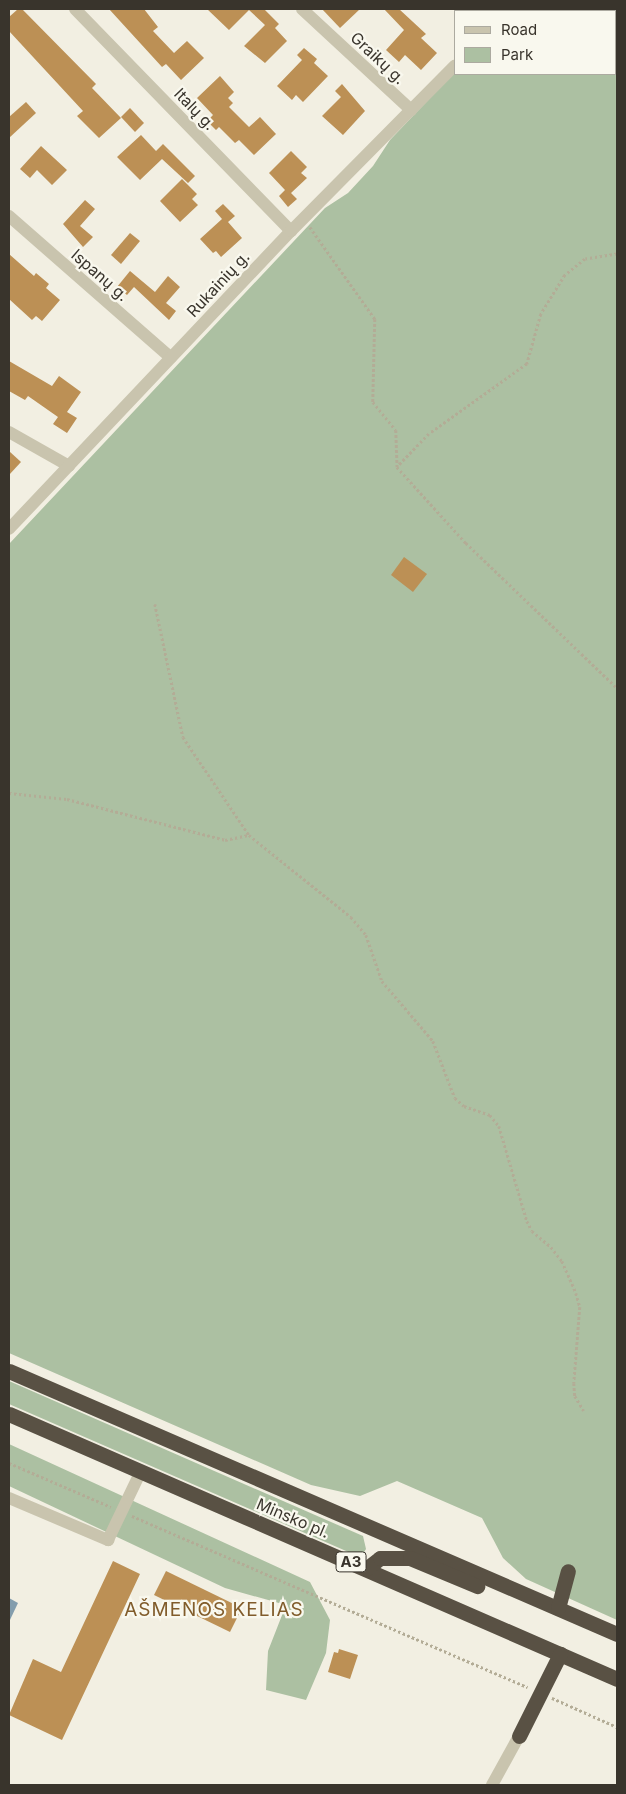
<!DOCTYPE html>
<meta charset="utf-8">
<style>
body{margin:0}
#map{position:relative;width:626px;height:1794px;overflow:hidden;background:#f2efe2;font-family:Inter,sans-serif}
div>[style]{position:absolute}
.green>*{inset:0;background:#acc0a2}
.water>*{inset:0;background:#839dad}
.building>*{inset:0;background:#bc9055}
.path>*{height:2.5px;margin-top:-1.25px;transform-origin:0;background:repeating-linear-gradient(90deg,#b3ac96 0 2.5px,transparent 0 5px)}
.street>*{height:12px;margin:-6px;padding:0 6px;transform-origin:6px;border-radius:6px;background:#c9c4ae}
.highway>*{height:15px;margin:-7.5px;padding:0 7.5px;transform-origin:7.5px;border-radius:7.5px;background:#595144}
span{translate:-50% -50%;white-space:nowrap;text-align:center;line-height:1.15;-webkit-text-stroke:4.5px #f9f8ee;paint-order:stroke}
.shield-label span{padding:1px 4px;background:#f9f8ee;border:1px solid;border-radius:4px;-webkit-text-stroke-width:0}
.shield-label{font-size:15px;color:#39342c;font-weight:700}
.street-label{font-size:16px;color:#39342c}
.quarter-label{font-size:19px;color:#815c2b;letter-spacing:1px}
.frame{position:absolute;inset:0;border:10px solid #39342c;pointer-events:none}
.legend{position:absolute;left:454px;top:10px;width:162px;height:65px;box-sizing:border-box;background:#f9f8ee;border:1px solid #acaaa0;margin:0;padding:6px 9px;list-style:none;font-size:15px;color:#39342c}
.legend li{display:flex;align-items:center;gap:10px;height:25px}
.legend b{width:25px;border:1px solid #acaaa0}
</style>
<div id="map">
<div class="green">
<div style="clip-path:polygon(515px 9px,617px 9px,617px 1620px,526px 1579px,503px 1558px,482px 1518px,397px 1481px,360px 1496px,311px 1485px,9px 1353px,9px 544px,325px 208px,348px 193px,373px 166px,390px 140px,455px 72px,615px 74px,615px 11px,513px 11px)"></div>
<div style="clip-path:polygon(9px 1381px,363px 1536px,366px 1549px,363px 1554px,353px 1554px,9px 1404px)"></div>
<div style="clip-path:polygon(9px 1444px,310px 1582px,330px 1620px,326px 1653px,306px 1700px,266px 1690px,268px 1651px,286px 1605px,225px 1588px,9px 1486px)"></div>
</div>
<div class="water">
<div style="clip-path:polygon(9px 1598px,18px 1603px,9px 1622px)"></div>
</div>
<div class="building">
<div style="clip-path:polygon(18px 9px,22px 9px,96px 84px,92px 88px,121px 118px,99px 138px,77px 116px,83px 111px,9px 31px,9px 17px)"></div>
<div style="clip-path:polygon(109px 9px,144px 9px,158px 27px,153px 31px,174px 53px,187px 41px,204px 58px,181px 80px,166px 64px,162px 67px)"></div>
<div style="clip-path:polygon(207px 9px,264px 9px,279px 24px,275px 28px,287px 41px,265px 63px,244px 46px,265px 25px,249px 10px,229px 30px)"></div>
<div style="clip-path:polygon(322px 9px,360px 9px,340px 28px)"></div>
<div style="clip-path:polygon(384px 9px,399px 9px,426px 34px,421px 38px,437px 53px,421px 70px,405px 55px,399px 62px,386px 50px,404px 30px)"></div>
<div style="clip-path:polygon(304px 48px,317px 59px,314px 63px,328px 76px,303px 102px,296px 95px,292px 100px,277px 86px,302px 60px,297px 55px)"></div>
<div style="clip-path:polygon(220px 76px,234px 92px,228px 98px,233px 103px,229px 107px,249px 127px,260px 117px,276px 134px,254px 155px,239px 140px,235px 143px,219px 127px,216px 130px,207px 121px,213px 115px,197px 98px)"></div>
<div style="clip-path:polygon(342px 84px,365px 111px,343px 135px,322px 116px,341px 97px,335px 91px)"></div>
<div style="clip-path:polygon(26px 102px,36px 113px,9px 138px,9px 117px)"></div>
<div style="clip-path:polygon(130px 108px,144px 123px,135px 132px,121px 117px)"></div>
<div style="clip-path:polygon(141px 135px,156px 151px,163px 144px,195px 176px,188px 183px,162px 159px,140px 180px,117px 157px)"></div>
<div style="clip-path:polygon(41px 146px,67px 170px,52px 185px,37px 170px,30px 178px,20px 169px)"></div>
<div style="clip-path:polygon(291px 151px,307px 167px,301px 173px,307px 178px,291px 193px,297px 199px,288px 207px,279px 196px,285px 190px,269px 173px)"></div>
<div style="clip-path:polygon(182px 179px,197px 194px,192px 199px,198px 205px,180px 222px,160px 201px)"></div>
<div style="clip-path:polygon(85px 200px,95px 209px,80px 226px,93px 237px,83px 247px,63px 224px)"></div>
<div style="clip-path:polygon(223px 204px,235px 216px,228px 222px,242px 238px,221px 257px,216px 251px,213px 253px,200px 239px,222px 219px,215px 211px)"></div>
<div style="clip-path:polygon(130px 233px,140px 241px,121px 264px,111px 255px)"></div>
<div style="clip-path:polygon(9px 254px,34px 276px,36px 273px,49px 284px,46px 288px,60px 300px,42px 321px,36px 316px,32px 320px,9px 299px)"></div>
<div style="clip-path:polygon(130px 271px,155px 292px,168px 276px,180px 287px,166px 303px,176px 311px,169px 320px,134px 287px,127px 295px,117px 287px)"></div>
<div style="clip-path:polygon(9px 361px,52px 386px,59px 376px,81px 392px,67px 412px,77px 418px,67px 433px,53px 424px,58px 417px,28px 396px,25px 400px,9px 391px)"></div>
<div style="clip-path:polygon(9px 451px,21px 462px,9px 475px)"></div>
<div style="clip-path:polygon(404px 557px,427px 574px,413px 592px,391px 575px)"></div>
<div style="clip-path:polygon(113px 1561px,140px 1574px,62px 1740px,9px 1715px,33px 1659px,61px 1672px)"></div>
<div style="clip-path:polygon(166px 1571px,242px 1608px,230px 1632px,154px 1595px)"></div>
<div style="clip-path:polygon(339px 1649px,358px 1655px,350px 1679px,328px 1672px,334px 1652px,338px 1653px)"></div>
</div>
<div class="path">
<div style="left:310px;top:227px;width:113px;rotate:54.8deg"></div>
<div style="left:375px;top:319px;width:83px;rotate:91.4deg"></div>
<div style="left:373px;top:402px;width:36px;rotate:51deg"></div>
<div style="left:396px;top:430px;width:37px;rotate:88deg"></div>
<div style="left:617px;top:254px;width:32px;rotate:171deg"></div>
<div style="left:585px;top:259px;width:26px;rotate:141deg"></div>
<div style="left:565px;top:275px;width:46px;rotate:121.6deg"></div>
<div style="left:541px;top:314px;width:52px;rotate:105.6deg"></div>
<div style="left:527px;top:364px;width:120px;rotate:144.5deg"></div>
<div style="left:429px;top:434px;width:46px;rotate:134.1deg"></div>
<div style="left:397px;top:467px;width:103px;rotate:47.8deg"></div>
<div style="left:466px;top:543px;width:209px;rotate:43.8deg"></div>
<div style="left:155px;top:604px;width:136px;rotate:78.1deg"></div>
<div style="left:183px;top:737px;width:118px;rotate:56deg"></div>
<div style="left:249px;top:835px;width:131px;rotate:38.8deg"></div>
<div style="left:351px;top:917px;width:23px;rotate:50deg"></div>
<div style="left:366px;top:935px;width:49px;rotate:70.8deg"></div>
<div style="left:382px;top:981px;width:79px;rotate:49.6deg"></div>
<div style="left:433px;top:1041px;width:61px;rotate:68.9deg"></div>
<div style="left:455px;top:1098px;width:12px;rotate:42deg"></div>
<div style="left:464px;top:1106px;width:28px;rotate:19deg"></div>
<div style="left:490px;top:1115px;width:14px;rotate:51deg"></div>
<div style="left:499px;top:1126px;width:99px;rotate:73.6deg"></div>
<div style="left:527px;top:1221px;width:11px;rotate:63deg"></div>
<div style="left:532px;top:1231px;width:25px;rotate:40deg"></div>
<div style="left:551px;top:1247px;width:18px;rotate:52deg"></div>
<div style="left:562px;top:1261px;width:35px;rotate:66deg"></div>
<div style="left:576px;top:1293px;width:15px;rotate:74deg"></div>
<div style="left:580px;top:1307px;width:76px;rotate:94.5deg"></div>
<div style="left:574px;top:1383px;width:13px;rotate:86deg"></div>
<div style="left:575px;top:1396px;width:17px;rotate:59deg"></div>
<div style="left:9px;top:793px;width:58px;rotate:5.9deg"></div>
<div style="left:67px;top:799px;width:163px;rotate:14.5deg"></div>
<div style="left:225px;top:840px;width:25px;rotate:-12deg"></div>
<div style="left:9px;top:1463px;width:111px;rotate:23.3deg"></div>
<div style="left:132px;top:1516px;width:431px;rotate:23.4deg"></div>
<div style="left:552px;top:1698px;width:71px;rotate:24deg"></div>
</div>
<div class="street">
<div style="left:75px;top:9px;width:310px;rotate:45.8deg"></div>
<div style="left:302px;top:9px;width:149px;rotate:42.8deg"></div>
<div style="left:506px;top:11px;width:3px;rotate:-45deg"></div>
<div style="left:9px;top:216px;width:215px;rotate:41.2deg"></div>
<div style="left:9px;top:432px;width:69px;rotate:29.5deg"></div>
<div style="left:9px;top:529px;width:410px;rotate:-46.6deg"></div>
<div style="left:291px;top:231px;width:233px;rotate:-45.3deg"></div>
<div style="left:9px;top:1498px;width:108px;rotate:23deg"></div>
<div style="left:108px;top:1540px;width:76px;rotate:-64.4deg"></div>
<div style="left:492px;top:1785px;width:56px;rotate:-61.1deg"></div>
</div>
<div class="highway">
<div style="left:9px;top:1371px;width:662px;rotate:23.39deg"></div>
<div style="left:9px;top:1414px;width:663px;rotate:23.55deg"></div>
<div style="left:366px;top:1569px;width:18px;rotate:-38deg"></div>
<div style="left:380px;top:1558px;width:30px"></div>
<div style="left:410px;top:1558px;width:73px;rotate:22.7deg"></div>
<div style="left:558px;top:1608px;width:38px;rotate:-75deg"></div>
<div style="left:519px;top:1736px;width:92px;rotate:-63.4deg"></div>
</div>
<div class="shield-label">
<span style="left:351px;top:1562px">A3</span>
</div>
<div class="street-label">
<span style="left:378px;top:58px;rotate:43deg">Graikų g.</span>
<span style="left:195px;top:109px;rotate:46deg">Italų g.</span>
<span style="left:100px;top:275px;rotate:41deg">Ispanų g.</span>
<span style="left:218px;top:284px;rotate:-47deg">Rukainių g.</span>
<span style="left:293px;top:1518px;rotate:23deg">Minsko pl.</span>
</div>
<div class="quarter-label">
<span style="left:214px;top:1610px">AŠMENOS KELIAS</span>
</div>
<div class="frame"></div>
<ul class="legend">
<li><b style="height:6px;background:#c9c4ae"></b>Road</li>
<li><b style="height:14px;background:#acc0a2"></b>Park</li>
</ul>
</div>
